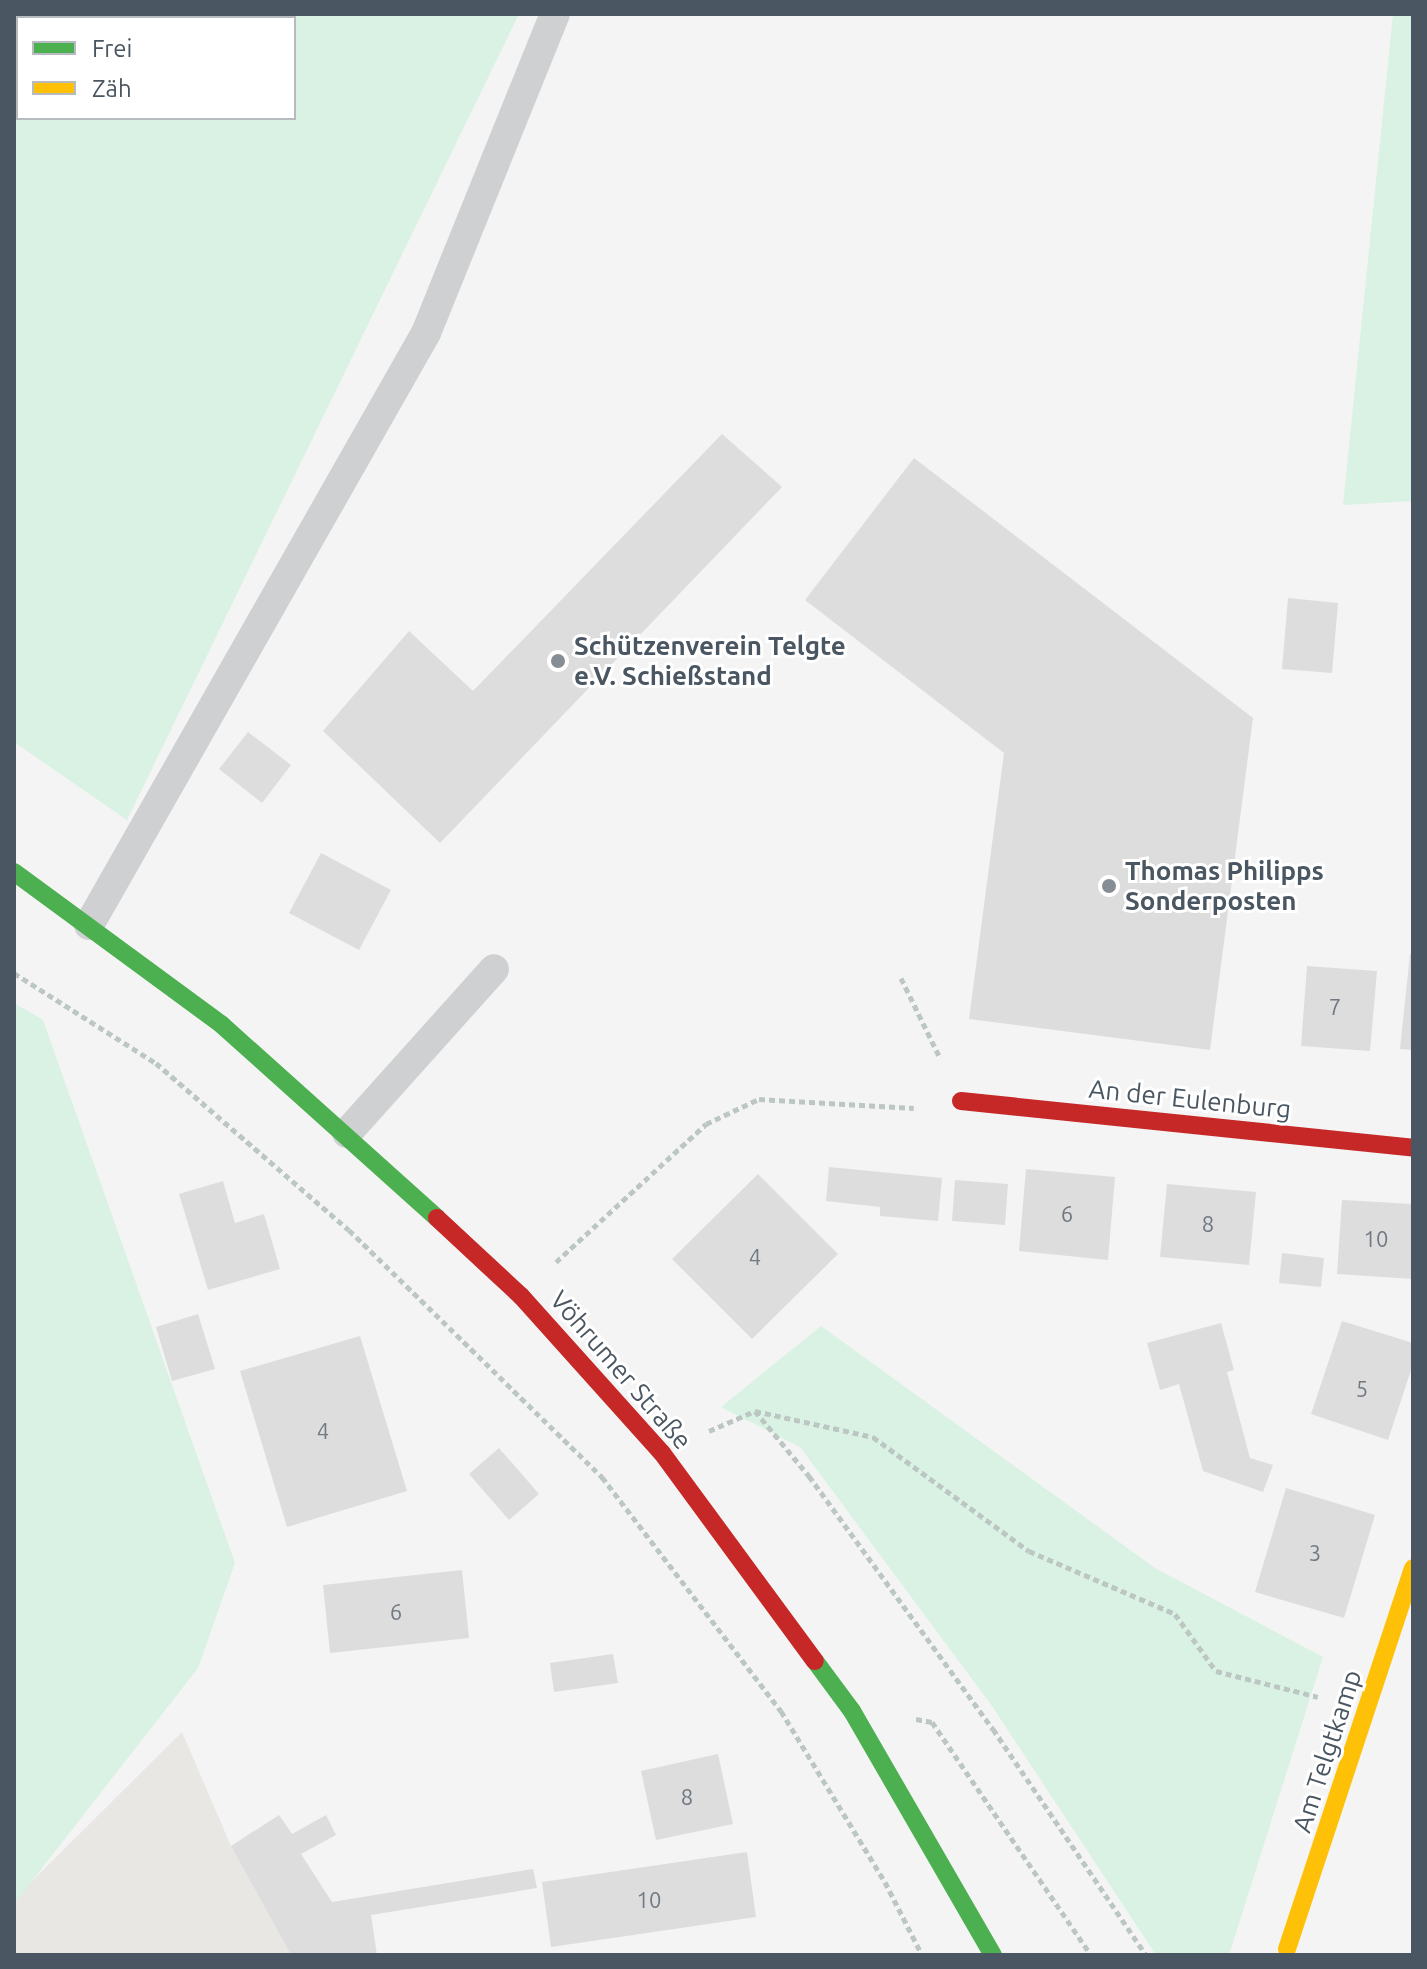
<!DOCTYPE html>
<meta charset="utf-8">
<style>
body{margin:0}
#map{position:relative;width:1427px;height:1969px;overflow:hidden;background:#f4f4f4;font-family:Ubuntu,sans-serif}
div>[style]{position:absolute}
.commercial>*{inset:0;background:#e8e7e3}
.green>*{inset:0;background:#d9f2e3}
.building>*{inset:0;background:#ddddde}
.path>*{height:5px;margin-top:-2.5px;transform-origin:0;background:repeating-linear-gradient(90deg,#bcc7c4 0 6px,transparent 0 10px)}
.lane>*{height:30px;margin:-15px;padding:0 15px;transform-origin:15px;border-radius:15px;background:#ced0d2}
.fast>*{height:18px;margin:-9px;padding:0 9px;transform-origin:9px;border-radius:9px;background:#4caf50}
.slow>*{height:18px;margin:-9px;padding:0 9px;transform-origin:9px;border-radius:9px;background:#ffc107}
.jam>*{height:18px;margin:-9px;padding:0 9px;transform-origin:9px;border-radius:9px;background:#c62828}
.dots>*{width:22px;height:22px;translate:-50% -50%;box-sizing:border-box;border:4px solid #fff;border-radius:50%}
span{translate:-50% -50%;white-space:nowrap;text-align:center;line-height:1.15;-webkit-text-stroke:6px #fff;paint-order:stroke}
.number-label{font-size:22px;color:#707881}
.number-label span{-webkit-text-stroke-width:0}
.poi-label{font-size:26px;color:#4a5661;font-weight:700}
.left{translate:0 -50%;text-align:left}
.street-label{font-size:26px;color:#4a5661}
.frame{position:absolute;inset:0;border:16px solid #4a5661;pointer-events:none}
.legend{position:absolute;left:16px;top:16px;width:280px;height:104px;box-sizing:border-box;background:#fff;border:2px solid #b7bbc0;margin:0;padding:10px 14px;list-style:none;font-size:24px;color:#4a5661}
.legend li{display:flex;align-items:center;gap:16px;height:40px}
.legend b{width:40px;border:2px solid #b7bbc0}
</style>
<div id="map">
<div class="commercial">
<div style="clip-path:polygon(182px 1732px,231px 1846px,291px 1955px,14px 1955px,14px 1904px,20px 1893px)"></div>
</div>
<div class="green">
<div style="clip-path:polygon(evenodd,14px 14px,519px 14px,127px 820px,14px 742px,14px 14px,294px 18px,294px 118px,18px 118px,18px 18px,294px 18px)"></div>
<div style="clip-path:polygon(1393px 14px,1413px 14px,1413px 501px,1343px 505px)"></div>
<div style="clip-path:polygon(14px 1003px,43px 1020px,235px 1563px,198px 1668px,14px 1904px)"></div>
<div style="clip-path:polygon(821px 1326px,1155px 1568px,1323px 1657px,1229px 1955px,1156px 1955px,992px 1706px,800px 1447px,721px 1407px)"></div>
</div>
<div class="building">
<div style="clip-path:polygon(722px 434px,782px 487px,440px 843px,323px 731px,409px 631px,473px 691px)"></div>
<div style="clip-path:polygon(914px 458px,1253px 718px,1210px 1050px,969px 1019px,1004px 753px,805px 600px)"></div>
<div style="clip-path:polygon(1288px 598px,1338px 603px,1332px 673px,1282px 669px)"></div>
<div style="clip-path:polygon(248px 732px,291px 765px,262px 803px,219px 769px)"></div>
<div style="clip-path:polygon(321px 853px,391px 890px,359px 950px,289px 913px)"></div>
<div style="clip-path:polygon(1410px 954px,1413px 954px,1413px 1050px,1400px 1049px)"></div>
<div style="clip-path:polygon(1307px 966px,1377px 971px,1370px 1051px,1301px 1046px)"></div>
<div style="clip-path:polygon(829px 1167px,942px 1178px,938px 1221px,880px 1216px,880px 1207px,826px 1201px)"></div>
<div style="clip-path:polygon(1026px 1169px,1115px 1177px,1108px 1260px,1019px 1251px)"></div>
<div style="clip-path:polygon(758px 1174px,838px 1254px,752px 1339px,672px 1259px)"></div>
<div style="clip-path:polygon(955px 1180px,1008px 1184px,1005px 1225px,952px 1221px)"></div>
<div style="clip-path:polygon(223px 1181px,235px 1223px,264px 1214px,280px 1269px,208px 1290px,179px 1194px)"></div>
<div style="clip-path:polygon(1167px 1184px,1256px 1192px,1249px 1265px,1160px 1257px)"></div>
<div style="clip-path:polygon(1342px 1200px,1413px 1204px,1413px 1279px,1337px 1274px)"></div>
<div style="clip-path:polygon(1282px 1253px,1324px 1258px,1321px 1287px,1279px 1283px)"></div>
<div style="clip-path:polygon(198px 1314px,215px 1369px,172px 1381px,156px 1327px)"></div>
<div style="clip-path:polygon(1342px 1321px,1413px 1343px,1413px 1364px,1388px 1440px,1311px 1414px)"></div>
<div style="clip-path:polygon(1221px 1323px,1234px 1370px,1227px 1372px,1250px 1458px,1273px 1465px,1263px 1492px,1203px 1471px,1179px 1384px,1160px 1390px,1147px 1343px)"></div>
<div style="clip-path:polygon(360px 1336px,407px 1491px,287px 1527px,240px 1371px)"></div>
<div style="clip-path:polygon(499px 1448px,539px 1494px,509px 1520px,469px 1474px)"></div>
<div style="clip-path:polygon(1286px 1488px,1375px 1515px,1344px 1618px,1255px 1592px)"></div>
<div style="clip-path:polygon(462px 1570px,469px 1638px,330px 1653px,323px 1585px)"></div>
<div style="clip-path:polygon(613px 1654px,618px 1683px,554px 1692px,550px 1663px)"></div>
<div style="clip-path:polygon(718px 1754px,733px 1824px,656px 1840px,641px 1771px)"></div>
<div style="clip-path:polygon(279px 1815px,292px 1834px,326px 1815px,336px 1835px,301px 1854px,332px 1902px,533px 1869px,537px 1888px,371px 1915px,377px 1955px,291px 1955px,231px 1846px)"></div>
<div style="clip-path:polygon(747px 1852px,756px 1917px,551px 1947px,542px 1882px)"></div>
</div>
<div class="path">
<div style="left:14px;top:973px;width:168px;rotate:32.4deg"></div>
<div style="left:156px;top:1063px;width:255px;rotate:40.9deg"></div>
<div style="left:349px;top:1230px;width:354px;rotate:44.3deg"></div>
<div style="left:602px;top:1477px;width:295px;rotate:52.6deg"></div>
<div style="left:781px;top:1711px;width:200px;rotate:58.7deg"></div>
<div style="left:885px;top:1882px;width:82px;rotate:63.1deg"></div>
<div style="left:901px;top:978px;width:87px;rotate:64deg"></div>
<div style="left:556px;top:1262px;width:204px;rotate:-42.6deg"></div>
<div style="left:706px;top:1124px;width:59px;rotate:-25.3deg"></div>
<div style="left:759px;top:1099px;width:155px;rotate:3.3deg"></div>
<div style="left:755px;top:1411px;width:85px;rotate:50.3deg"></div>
<div style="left:809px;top:1476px;width:313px;rotate:54deg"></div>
<div style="left:993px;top:1729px;width:273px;rotate:55.9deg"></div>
<div style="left:709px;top:1431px;width:50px;rotate:-23.5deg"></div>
<div style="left:755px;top:1411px;width:121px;rotate:12.4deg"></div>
<div style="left:873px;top:1437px;width:193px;rotate:36.2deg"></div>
<div style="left:1029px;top:1551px;width:159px;rotate:23.3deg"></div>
<div style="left:1175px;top:1614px;width:70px;rotate:54.3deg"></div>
<div style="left:1216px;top:1671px;width:105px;rotate:14.3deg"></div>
<div style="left:916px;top:1719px;width:16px;rotate:11deg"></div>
<div style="left:932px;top:1722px;width:282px;rotate:55.7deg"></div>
</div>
<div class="lane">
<div style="left:89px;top:925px;width:681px;rotate:-60.35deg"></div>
<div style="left:426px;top:333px;width:344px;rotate:-68deg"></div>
<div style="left:347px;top:1133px;width:220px;rotate:-48.1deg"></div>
</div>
<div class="fast">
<div style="left:14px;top:872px;width:258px;rotate:36.3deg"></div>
<div style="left:222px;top:1025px;width:289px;rotate:41.9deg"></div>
<div style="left:815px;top:1661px;width:62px;rotate:53.5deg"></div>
<div style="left:852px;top:1711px;width:282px;rotate:60deg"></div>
</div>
<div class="slow">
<div style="left:1287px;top:1949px;width:401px;rotate:-71.7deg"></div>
</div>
<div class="jam">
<div style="left:961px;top:1101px;width:454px;rotate:5.9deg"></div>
<div style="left:437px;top:1218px;width:115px;rotate:42.9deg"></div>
<div style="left:521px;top:1296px;width:211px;rotate:48.1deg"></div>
<div style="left:662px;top:1453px;width:258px;rotate:53.7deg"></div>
</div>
<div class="dots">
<div style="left:558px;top:661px;background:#868d94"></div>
<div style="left:1109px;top:886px;background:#868d94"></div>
</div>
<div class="number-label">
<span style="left:1335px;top:1007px">7</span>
<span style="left:1067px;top:1214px">6</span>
<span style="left:1208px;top:1224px">8</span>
<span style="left:1376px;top:1239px">10</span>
<span style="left:755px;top:1257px">4</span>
<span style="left:1362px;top:1389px">5</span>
<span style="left:323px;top:1431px">4</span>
<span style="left:1315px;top:1553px">3</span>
<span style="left:396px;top:1612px">6</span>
<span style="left:687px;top:1797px">8</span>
<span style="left:649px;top:1900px">10</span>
</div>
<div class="poi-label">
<span class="left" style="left:574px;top:661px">Schützenverein Telgte<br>e.V. Schießstand</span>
<span class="left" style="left:1125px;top:886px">Thomas Philipps<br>Sonderposten</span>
</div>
<div class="street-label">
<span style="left:1190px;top:1099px;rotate:6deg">An der Eulenburg</span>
<span style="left:621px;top:1370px;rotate:49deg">Vöhrumer Straße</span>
<span style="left:1327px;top:1751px;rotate:-72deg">Am Telgtkamp</span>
</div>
<div class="frame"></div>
<ul class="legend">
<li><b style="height:10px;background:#4caf50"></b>Frei</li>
<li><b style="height:10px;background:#ffc107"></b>Zäh</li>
</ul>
</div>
